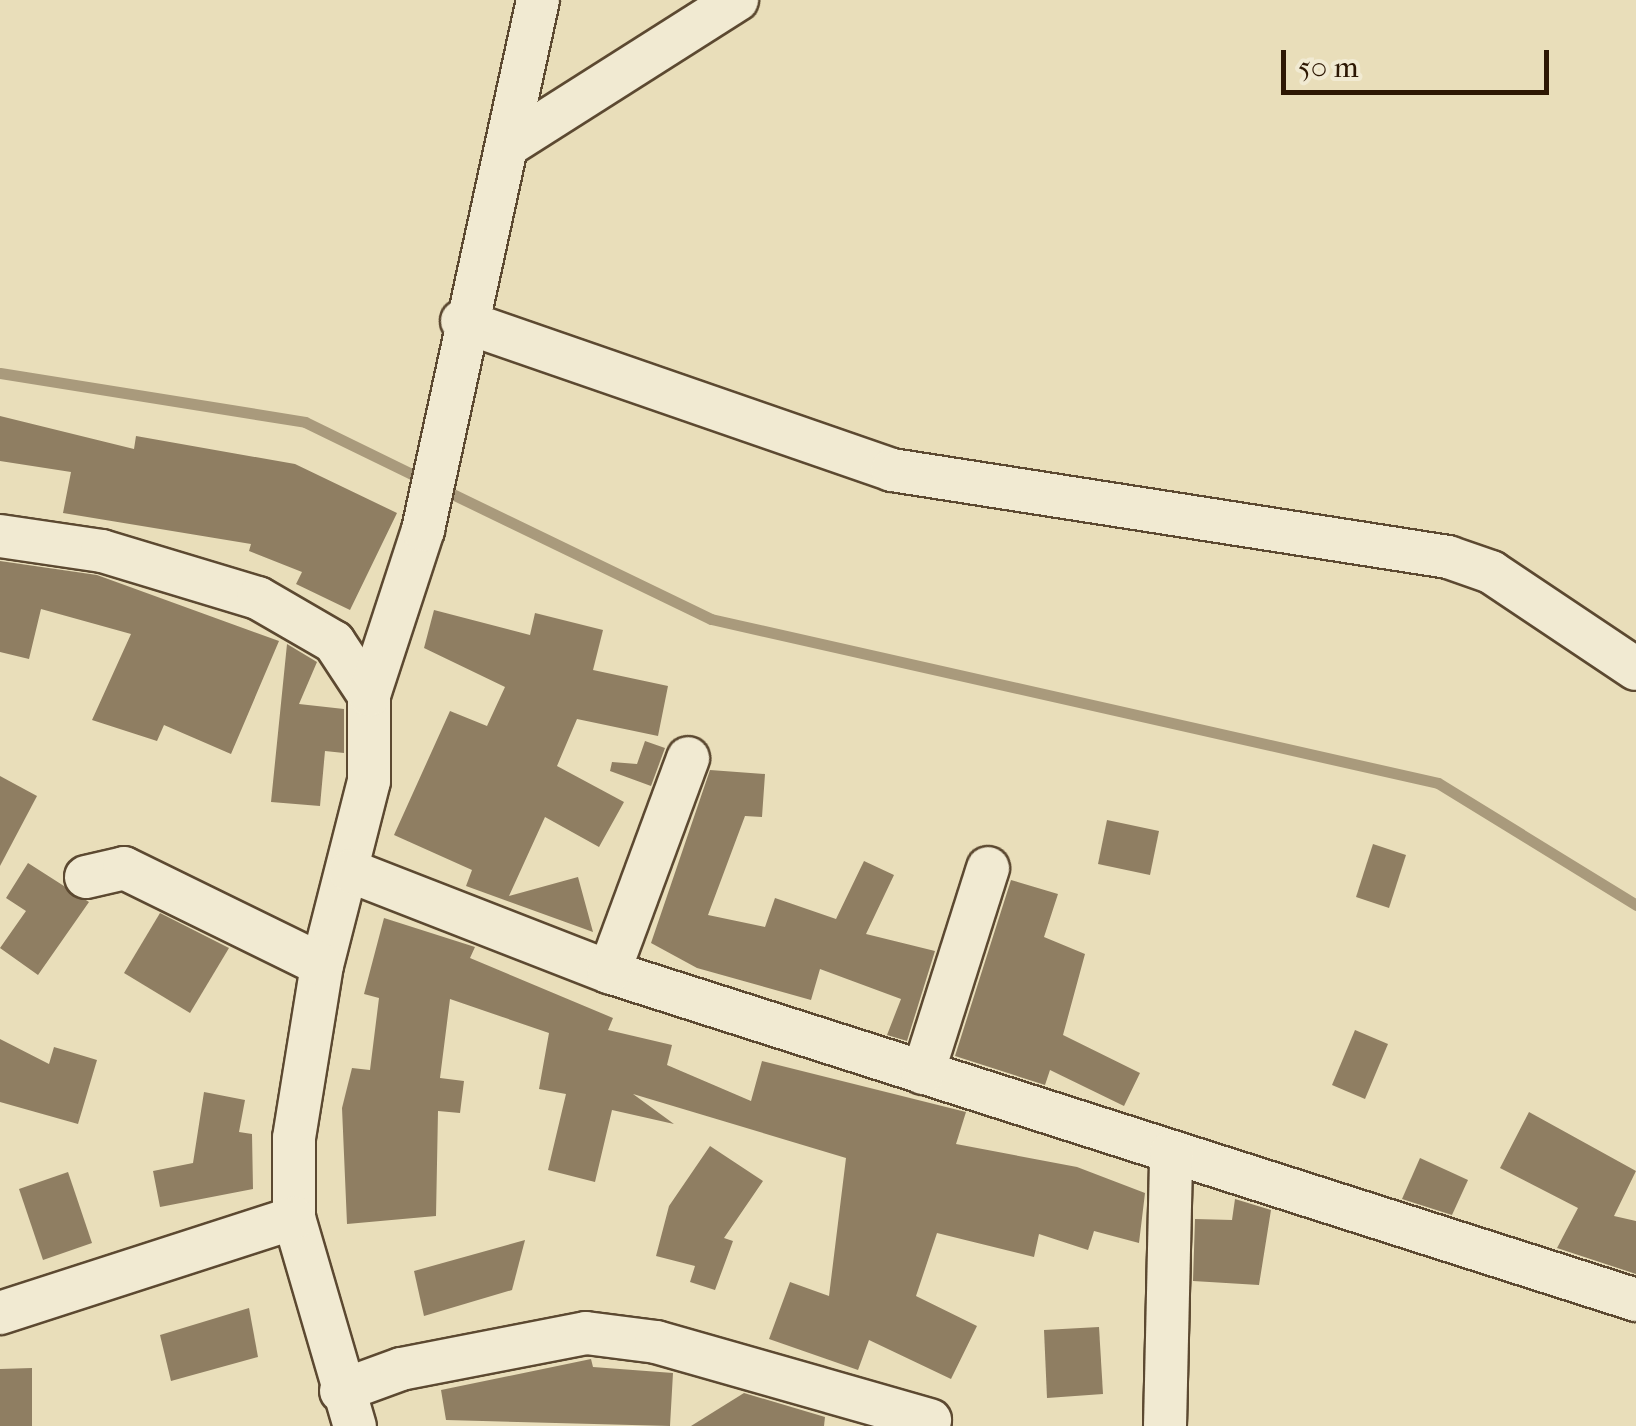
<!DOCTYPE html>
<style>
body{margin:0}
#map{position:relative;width:1636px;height:1426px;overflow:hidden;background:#e9deba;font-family:"IM FELL French Canon",serif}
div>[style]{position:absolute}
.stream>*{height:11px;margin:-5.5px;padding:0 5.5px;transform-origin:5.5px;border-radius:5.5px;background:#a99a7c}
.building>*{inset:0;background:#8f7e62}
.roads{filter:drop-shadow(2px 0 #5c4931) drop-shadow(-2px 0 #5c4931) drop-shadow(0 2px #5c4931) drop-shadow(0 -2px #5c4931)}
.minor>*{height:42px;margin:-21px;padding:0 21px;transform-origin:21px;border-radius:21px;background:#f1ead2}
span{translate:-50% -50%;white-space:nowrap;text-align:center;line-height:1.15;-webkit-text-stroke:10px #f1ead2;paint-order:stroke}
.scale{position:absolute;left:1281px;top:50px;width:268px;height:45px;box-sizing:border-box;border:5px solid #2d1703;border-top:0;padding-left:12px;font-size:30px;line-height:35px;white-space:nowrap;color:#2d1703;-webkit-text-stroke:8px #f1ead2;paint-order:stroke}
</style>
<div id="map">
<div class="stream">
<div style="left:0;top:373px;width:309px;rotate:9.1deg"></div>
<div style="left:305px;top:422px;width:132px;rotate:26deg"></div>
<div style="left:440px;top:488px;width:301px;rotate:25.8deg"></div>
<div style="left:711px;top:619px;width:745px;rotate:12.71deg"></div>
<div style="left:1438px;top:783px;width:233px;rotate:31.6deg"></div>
</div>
<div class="building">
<div style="clip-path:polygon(0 416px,134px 449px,136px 436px,295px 464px,397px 513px,350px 610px,296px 584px,302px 572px,249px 551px,251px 544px,63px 513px,71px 472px,0 461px)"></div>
<div style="clip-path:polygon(0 561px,97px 575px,279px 641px,231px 754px,164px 725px,157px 741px,92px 720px,131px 634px,41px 609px,29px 659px,0 652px)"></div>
<div style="clip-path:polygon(434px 610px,530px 635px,535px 613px,603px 630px,593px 670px,668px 686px,658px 736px,577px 719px,557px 766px,624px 802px,599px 847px,545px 817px,509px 896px,578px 877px,593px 932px,466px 886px,472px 870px,394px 835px,450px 711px,487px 726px,505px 687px,424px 648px)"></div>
<div style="clip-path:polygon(287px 644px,317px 662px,299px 704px,344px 709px,344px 753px,325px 751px,320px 806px,271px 802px)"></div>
<div style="clip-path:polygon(645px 741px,665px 748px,651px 786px,610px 771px,612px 762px,637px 764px)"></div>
<div style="clip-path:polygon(710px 770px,765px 774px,762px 817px,745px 816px,708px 915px,765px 927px,775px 898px,836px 919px,864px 861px,894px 875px,866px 934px,935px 951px,907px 1041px,887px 1035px,901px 999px,820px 969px,811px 1000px,697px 968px,651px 943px)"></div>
<div style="clip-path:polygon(0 776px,37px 796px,0 866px)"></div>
<div style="clip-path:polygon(1107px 820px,1159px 831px,1150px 875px,1098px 864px)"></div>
<div style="clip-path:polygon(1373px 844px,1406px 855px,1389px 908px,1356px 897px)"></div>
<div style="clip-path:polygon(28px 863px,89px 902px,38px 975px,0 948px,26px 911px,6px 898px)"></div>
<div style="clip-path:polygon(1011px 880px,1058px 894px,1044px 937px,1085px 954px,1063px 1035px,1140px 1073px,1124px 1106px,1050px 1070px,1045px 1085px,955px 1056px)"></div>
<div style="clip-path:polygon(160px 913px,229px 948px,190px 1013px,124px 973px)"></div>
<div style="clip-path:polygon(384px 918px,475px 947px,470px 958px,613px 1018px,608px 1030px,672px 1045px,667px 1065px,751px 1101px,762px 1061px,966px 1112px,956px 1144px,1077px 1167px,1145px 1193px,1139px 1243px,1094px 1231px,1088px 1250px,1039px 1234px,1034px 1257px,937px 1233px,916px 1296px,977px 1326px,951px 1379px,869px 1340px,858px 1370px,769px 1339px,790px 1282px,829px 1296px,846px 1158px,633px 1094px,674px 1124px,612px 1110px,595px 1182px,548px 1170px,566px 1094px,539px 1089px,549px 1033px,450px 999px,440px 1078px,464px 1081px,460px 1113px,438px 1111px,436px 1216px,347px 1224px,342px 1108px,352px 1068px,370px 1070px,379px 998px,364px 994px)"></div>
<div style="clip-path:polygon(1355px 1030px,1388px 1044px,1365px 1099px,1332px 1085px)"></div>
<div style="clip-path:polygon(0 1039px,49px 1064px,54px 1047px,97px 1060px,78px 1124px,0 1102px)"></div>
<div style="clip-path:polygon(204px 1092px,245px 1100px,239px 1132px,252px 1134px,253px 1189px,160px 1207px,153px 1171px,193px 1163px)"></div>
<div style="clip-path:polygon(1529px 1112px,1636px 1171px,1614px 1216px,1636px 1221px,1636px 1274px,1557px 1248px,1578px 1208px,1500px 1168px)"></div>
<div style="clip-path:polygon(710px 1146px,763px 1181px,724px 1238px,733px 1241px,715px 1290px,690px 1282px,695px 1266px,656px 1256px,669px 1206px)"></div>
<div style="clip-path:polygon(1420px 1158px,1468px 1180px,1452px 1215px,1402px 1199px)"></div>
<div style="clip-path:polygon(68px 1172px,92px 1243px,43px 1260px,19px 1189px)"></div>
<div style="clip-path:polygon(1235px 1199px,1271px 1210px,1259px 1285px,1193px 1281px,1195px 1219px,1232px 1220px)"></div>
<div style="clip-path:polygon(525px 1240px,512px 1290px,424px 1316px,414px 1271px)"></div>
<div style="clip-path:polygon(249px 1308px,258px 1357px,171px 1381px,160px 1335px)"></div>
<div style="clip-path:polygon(1099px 1327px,1103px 1394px,1047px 1398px,1044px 1330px)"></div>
<div style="clip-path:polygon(591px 1359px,593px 1367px,673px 1373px,670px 1426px,446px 1420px,441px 1390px)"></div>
<div style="clip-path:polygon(32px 1368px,32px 1426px,0 1426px,0 1369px)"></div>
<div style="clip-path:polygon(744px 1393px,825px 1417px,824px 1426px,691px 1426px)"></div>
</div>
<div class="roads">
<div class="minor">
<div style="left:510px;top:144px;width:269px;rotate:-32.4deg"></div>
<div style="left:462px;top:321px;width:455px;rotate:19.1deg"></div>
<div style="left:892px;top:470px;width:563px;rotate:8.89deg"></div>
<div style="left:1448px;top:557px;width:46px;rotate:19.2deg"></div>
<div style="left:1491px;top:572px;width:174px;rotate:33.8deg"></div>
<div style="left:0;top:536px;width:103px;rotate:8.4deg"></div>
<div style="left:102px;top:551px;width:163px;rotate:16.8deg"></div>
<div style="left:258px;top:598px;width:88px;rotate:30.1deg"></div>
<div style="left:334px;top:642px;width:64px;rotate:56.6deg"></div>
<div style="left:369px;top:695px;width:86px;rotate:90deg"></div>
<div style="left:369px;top:781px;width:190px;rotate:104.3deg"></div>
<div style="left:322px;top:965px;width:175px;rotate:99.2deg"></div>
<div style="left:294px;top:1138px;width:80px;rotate:90deg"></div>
<div style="left:294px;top:1218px;width:217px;rotate:73.7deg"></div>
<div style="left:369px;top:695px;width:174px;rotate:-71.9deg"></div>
<div style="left:423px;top:530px;width:542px;rotate:-77.76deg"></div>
<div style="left:350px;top:871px;width:278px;rotate:21.3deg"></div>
<div style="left:609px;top:972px;width:1078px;rotate:17.71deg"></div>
<div style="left:86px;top:877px;width:39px;rotate:-13deg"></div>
<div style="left:124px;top:868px;width:220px;rotate:26.1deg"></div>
<div style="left:609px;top:972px;width:228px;rotate:-69.7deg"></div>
<div style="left:923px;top:1073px;width:215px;rotate:-72.4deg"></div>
<div style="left:0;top:1313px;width:309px;rotate:-17.9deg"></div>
<div style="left:341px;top:1391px;width:64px;rotate:-20.1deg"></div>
<div style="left:401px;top:1369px;width:188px;rotate:-11deg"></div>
<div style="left:586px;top:1333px;width:71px;rotate:7.3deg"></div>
<div style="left:656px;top:1342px;width:285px;rotate:15.9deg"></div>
<div style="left:1165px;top:1426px;width:274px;rotate:-88.7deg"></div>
</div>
</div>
<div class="scale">50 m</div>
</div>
